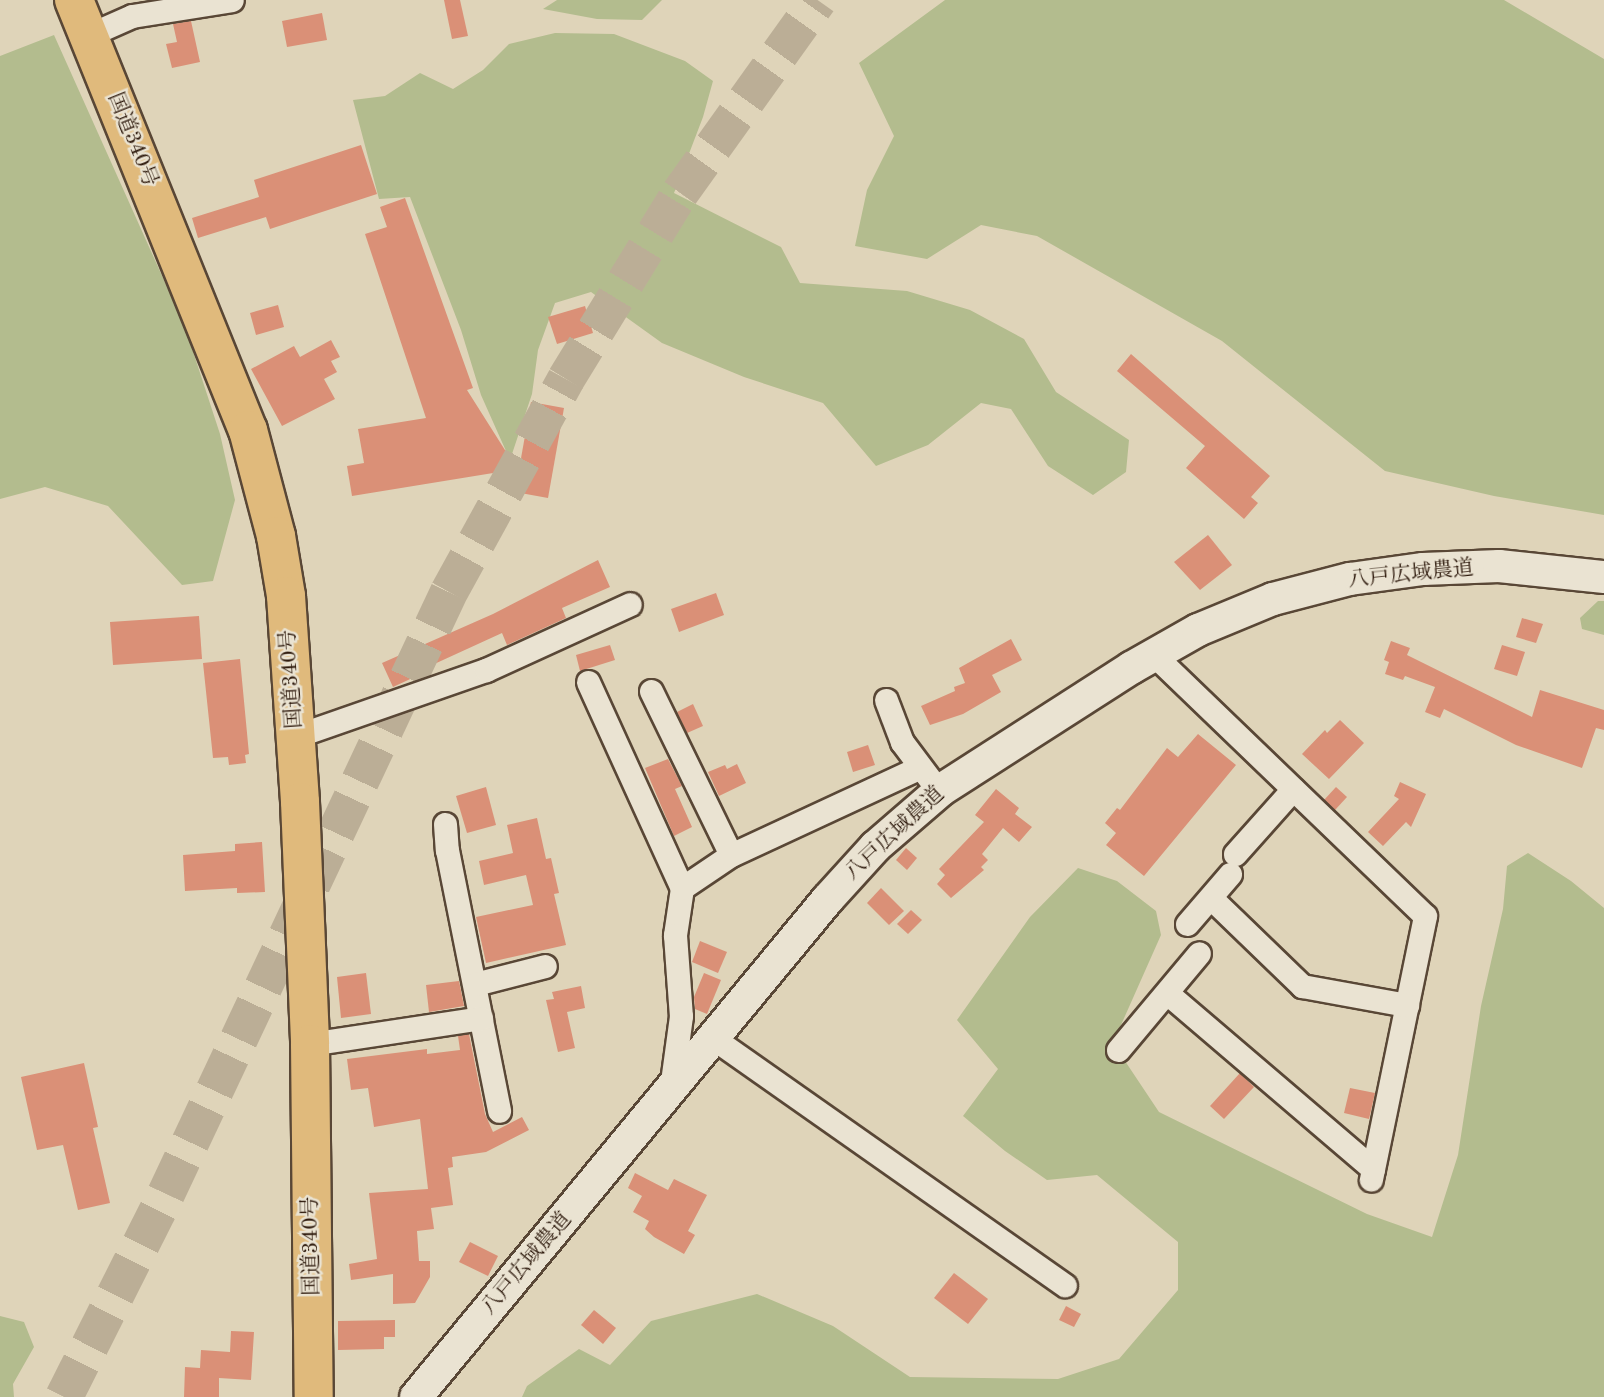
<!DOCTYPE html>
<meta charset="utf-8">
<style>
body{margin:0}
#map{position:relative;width:1604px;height:1397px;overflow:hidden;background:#dfd4b9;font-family:"Old Standard TT","Noto Serif JP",serif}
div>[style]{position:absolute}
.green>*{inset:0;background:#b3bc8e}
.building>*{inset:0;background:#da9077}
.highway-tunnel>*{height:38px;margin-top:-19px;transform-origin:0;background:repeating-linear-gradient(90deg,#bbae96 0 38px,transparent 0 57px)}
.roads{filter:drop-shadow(2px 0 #594736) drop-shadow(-2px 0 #594736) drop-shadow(0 2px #594736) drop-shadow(0 -2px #594736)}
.street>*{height:23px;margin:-11.5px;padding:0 11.5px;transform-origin:11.5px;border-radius:11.5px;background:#eae3d2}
.secondary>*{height:32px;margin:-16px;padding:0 16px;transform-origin:16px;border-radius:16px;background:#eae3d2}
.highway>*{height:38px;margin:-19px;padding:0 19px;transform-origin:19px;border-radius:19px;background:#e0ba7c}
span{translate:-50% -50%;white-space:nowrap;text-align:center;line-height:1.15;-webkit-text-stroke:5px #eae3d2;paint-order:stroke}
.street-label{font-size:21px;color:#2c180b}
</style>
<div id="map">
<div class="green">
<div style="clip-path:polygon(557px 0,662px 0,642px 20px,597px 19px,543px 9px)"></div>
<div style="clip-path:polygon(945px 0,1504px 0,1604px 59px,1604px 515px,1494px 496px,1385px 471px,1222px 341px,1037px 236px,981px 225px,927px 259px,855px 246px,867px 190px,894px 136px,859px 63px)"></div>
<div style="clip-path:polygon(555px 33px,614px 34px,685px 61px,713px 81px,703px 117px,674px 193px,781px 247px,800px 283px,907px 291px,970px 310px,1024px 339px,1056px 392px,1129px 440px,1126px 472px,1093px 495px,1048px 466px,1011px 409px,981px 403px,928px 445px,876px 466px,823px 403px,744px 377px,662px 343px,591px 292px,555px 303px,538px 350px,532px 394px,510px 460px,481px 395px,461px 330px,410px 197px,379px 199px,353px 100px,385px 96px,420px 73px,453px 89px,483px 70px,509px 44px)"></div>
<div style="clip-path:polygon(54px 35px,185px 327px,220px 434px,235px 500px,213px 581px,182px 585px,108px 506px,45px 487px,0 499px,0 56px)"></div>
<div style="clip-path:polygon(1598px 601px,1604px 601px,1604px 635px,1582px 629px,1580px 618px)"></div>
<div style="clip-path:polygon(1528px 853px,1571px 881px,1604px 908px,1604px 1397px,522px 1397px,527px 1386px,579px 1349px,610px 1365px,651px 1321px,757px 1294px,833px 1326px,910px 1377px,1058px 1379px,1119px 1359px,1178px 1290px,1178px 1242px,1097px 1175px,1047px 1180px,1005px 1151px,963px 1116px,998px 1069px,957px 1020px,1030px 917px,1078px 868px,1117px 881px,1156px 911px,1161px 935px,1113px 1043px,1159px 1112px,1367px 1214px,1432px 1237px,1458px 1155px,1481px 1006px,1503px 909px,1507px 866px)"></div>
<div style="clip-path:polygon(0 1316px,24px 1322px,34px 1347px,13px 1384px,14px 1397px,0 1397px)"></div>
</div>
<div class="building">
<div style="clip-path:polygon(444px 0,460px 0,468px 36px,452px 39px)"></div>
<div style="clip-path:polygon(322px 13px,327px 40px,287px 47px,282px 21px)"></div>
<div style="clip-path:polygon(191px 21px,200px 62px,172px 68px,166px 44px,177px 42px,173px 24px)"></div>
<div style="clip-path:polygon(361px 145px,377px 194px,270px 229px,266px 217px,198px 238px,192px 218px,259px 197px,254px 180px)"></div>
<div style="clip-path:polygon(405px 198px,473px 388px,467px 390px,517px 469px,352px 496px,347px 466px,364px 463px,358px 429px,426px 418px,365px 234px,387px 227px,380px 207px)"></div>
<div style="clip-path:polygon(278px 305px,284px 327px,256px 335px,250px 313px)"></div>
<div style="clip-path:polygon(585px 306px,593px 333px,557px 344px,548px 317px)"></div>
<div style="clip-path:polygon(331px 340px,340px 357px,331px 361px,337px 372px,324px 379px,335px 399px,282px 426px,251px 369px,294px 346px,300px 357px)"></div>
<div style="clip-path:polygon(1131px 354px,1270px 476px,1251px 497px,1258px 503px,1244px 519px,1186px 468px,1205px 446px,1117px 371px)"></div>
<div style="clip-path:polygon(531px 402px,564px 408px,548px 498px,515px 492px)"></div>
<div style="clip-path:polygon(1208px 535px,1232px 565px,1200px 590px,1174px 562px)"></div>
<div style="clip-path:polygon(598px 560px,610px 587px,562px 608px,566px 618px,507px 645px,502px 633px,419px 671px,421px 674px,393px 687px,382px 663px,493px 614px)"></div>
<div style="clip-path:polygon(716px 593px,724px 615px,679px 632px,671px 609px)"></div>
<div style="clip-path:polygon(199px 616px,202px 659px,113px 665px,110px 622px)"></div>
<div style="clip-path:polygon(1522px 618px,1543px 624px,1536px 643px,1516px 637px)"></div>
<div style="clip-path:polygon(1011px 639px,1022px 660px,992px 675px,1001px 692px,963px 714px,930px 725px,921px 706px,955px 691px,954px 687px,965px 683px,959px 668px)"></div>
<div style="clip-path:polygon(1391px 641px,1410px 648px,1407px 655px,1532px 717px,1540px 690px,1604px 710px,1604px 730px,1596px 728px,1582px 768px,1516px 745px,1444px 709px,1440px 718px,1425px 712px,1435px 687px,1405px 676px,1403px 680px,1385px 674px,1389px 662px,1384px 660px)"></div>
<div style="clip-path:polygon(610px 645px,615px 660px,580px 671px,576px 655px)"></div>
<div style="clip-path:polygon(1502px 645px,1525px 652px,1517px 676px,1494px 669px)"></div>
<div style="clip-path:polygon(240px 659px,249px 754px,245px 755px,246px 763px,229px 765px,228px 757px,213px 758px,203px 663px)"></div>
<div style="clip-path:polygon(693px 704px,703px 726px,687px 733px,677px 712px)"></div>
<div style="clip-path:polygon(1340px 720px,1364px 743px,1329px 779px,1302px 754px,1325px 730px,1327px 733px)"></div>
<div style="clip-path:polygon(1198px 734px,1236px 765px,1144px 876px,1106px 845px,1116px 833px,1105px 823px,1117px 808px,1120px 810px,1167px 748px,1178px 757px)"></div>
<div style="clip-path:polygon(868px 745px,875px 765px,853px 772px,847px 752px)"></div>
<div style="clip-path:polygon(668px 759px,682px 786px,675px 789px,692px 827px,674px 836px,645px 768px)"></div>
<div style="clip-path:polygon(737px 764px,746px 783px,719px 796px,708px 772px,725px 765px,727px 769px)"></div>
<div style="clip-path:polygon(1400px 782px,1426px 794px,1411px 827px,1406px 822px,1383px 846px,1368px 832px,1399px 799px,1394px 796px)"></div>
<div style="clip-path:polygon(486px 787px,496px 825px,467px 833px,456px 796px)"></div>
<div style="clip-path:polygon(1336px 787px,1347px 797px,1335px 810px,1324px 800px)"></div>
<div style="clip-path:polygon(996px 789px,1019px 808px,1015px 814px,1032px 827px,1019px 842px,1003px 828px,982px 854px,988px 860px,981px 867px,984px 870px,951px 898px,937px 884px,945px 875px,939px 869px,984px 822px,975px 815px)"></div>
<div style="clip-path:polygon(537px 818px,546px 859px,551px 858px,559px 893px,554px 894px,566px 945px,486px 963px,476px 917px,533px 905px,526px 875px,484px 885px,479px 861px,513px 853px,507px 825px)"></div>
<div style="clip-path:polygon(262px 842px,265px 892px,237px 893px,237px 888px,185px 891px,183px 855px,235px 851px,235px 844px)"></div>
<div style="clip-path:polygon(906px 848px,917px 858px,907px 870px,896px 860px)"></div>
<div style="clip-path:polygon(881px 888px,904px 911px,889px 925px,867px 903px)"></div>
<div style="clip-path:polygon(911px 910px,922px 920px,908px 934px,897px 924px)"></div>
<div style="clip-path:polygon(700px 941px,727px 952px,718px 973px,692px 962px)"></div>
<div style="clip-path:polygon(366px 973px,371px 1014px,341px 1018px,337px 977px)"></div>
<div style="clip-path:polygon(704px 973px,721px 980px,707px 1014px,695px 1009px,694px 997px)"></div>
<div style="clip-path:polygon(459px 981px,464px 1006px,429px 1012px,426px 985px)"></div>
<div style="clip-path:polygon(581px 986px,585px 1008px,567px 1012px,575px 1048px,558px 1052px,546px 1000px,554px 999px,552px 992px)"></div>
<div style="clip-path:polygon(469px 1034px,485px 1114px,493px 1132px,522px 1117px,529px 1130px,486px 1152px,452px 1157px,453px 1167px,448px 1168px,453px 1205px,431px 1208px,434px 1229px,417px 1231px,419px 1261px,430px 1261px,430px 1277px,415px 1303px,393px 1304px,393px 1274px,351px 1280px,349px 1264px,377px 1259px,369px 1193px,428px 1189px,420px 1119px,374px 1127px,368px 1088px,351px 1090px,347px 1059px,427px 1049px,427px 1054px,460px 1050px,458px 1036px)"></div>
<div style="clip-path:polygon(84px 1063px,98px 1127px,93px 1128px,110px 1203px,78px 1210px,63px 1145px,37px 1150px,21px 1077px)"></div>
<div style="clip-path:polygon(1240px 1073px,1254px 1087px,1224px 1119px,1210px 1106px)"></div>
<div style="clip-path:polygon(1350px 1088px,1375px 1093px,1369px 1119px,1344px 1113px)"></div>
<div style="clip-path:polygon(635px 1173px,668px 1190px,674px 1179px,707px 1195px,688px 1231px,695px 1235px,684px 1254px,654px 1237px,645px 1229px,649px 1221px,633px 1212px,642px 1196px,628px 1188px)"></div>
<div style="clip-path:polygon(470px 1242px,498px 1256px,488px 1276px,459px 1262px)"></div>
<div style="clip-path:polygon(954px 1273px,988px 1299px,968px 1324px,934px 1298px)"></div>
<div style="clip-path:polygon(1066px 1306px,1081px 1314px,1074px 1327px,1059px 1320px)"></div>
<div style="clip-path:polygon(594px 1310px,616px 1328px,603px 1344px,581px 1325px)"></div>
<div style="clip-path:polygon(395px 1320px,395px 1337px,384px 1337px,384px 1349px,338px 1350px,338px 1321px)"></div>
<div style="clip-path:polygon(231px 1331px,254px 1332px,251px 1380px,219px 1378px,219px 1397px,184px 1397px,185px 1367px,200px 1368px,201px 1350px,230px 1352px)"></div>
</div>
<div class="highway-tunnel">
<div style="left:64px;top:1397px;width:227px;rotate:-63.3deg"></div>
<div style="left:166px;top:1194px;width:665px;rotate:-64.82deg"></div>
<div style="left:449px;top:592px;width:243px;rotate:-61.2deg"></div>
<div style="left:566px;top:379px;width:218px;rotate:-58.5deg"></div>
<div style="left:680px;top:193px;width:237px;rotate:-54.4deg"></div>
</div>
<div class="roads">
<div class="street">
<div style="left:89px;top:35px;width:47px;rotate:-23.8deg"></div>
<div style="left:132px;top:16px;width:101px;rotate:-9.1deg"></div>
<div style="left:1154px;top:655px;width:376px;rotate:43.9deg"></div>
<div style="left:1425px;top:916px;width:269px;rotate:101.6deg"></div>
<div style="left:588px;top:682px;width:226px;rotate:65.5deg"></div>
<div style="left:682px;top:888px;width:48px;rotate:98.5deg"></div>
<div style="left:675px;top:935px;width:81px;rotate:85.8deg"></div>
<div style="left:681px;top:1016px;width:74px;rotate:97.8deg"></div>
<div style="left:651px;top:691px;width:182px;rotate:64deg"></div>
<div style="left:886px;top:700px;width:45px;rotate:69.1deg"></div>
<div style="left:902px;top:742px;width:45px;rotate:53.1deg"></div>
<div style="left:296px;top:736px;width:201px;rotate:-19.2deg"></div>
<div style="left:486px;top:670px;width:158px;rotate:-24.6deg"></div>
<div style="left:445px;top:824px;width:26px;rotate:86deg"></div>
<div style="left:447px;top:850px;width:266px;rotate:78.7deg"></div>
<div style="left:1235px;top:854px;width:87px;rotate:-48.3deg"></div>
<div style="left:682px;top:888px;width:59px;rotate:-34deg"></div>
<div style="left:731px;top:855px;width:206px;rotate:-24.9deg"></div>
<div style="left:1211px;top:898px;width:127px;rotate:44deg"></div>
<div style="left:1302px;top:986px;width:107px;rotate:10.3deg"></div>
<div style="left:1187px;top:924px;width:66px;rotate:-49.3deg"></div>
<div style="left:475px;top:984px;width:72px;rotate:-14.4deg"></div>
<div style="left:1167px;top:993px;width:271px;rotate:40.5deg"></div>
<div style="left:713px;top:1038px;width:430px;rotate:35.1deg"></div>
<div style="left:310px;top:1044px;width:173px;rotate:-8.6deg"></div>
<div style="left:1118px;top:1050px;width:126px;rotate:-50.1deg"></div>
</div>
<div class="secondary">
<div style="left:416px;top:1397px;width:645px;rotate:-50.41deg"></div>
<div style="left:827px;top:900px;width:72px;rotate:-47.8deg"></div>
<div style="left:875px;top:847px;width:87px;rotate:-40.8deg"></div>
<div style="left:941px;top:790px;width:226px;rotate:-32.7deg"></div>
<div style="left:1131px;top:668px;width:77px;rotate:-29.6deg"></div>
<div style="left:1198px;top:630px;width:81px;rotate:-22.5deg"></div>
<div style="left:1273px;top:599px;width:80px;rotate:-14.6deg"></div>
<div style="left:1350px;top:579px;width:74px;rotate:-7.8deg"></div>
<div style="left:1423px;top:569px;width:76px;rotate:-2.3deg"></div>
<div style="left:1499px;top:566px;width:106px;rotate:6deg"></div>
</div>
<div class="highway">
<div style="left:74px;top:0;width:464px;rotate:68deg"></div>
<div style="left:248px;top:430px;width:110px;rotate:75.2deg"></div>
<div style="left:276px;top:536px;width:61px;rotate:80.5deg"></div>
<div style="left:286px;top:596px;width:206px;rotate:86.1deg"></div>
<div style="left:300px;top:802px;width:242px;rotate:87.6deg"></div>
<div style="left:310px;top:1044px;width:353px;rotate:89.4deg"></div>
</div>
</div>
<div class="street-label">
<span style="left:132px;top:140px;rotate:68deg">国道340号</span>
<span style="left:1411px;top:575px;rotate:-6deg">八戸広域農道</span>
<span style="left:292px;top:679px;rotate:-94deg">国道340号</span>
<span style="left:895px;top:834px;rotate:-43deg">八戸広域農道</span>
<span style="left:312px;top:1246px;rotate:-91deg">国道340号</span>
<span style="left:527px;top:1264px;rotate:-50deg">八戸広域農道</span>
</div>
</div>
